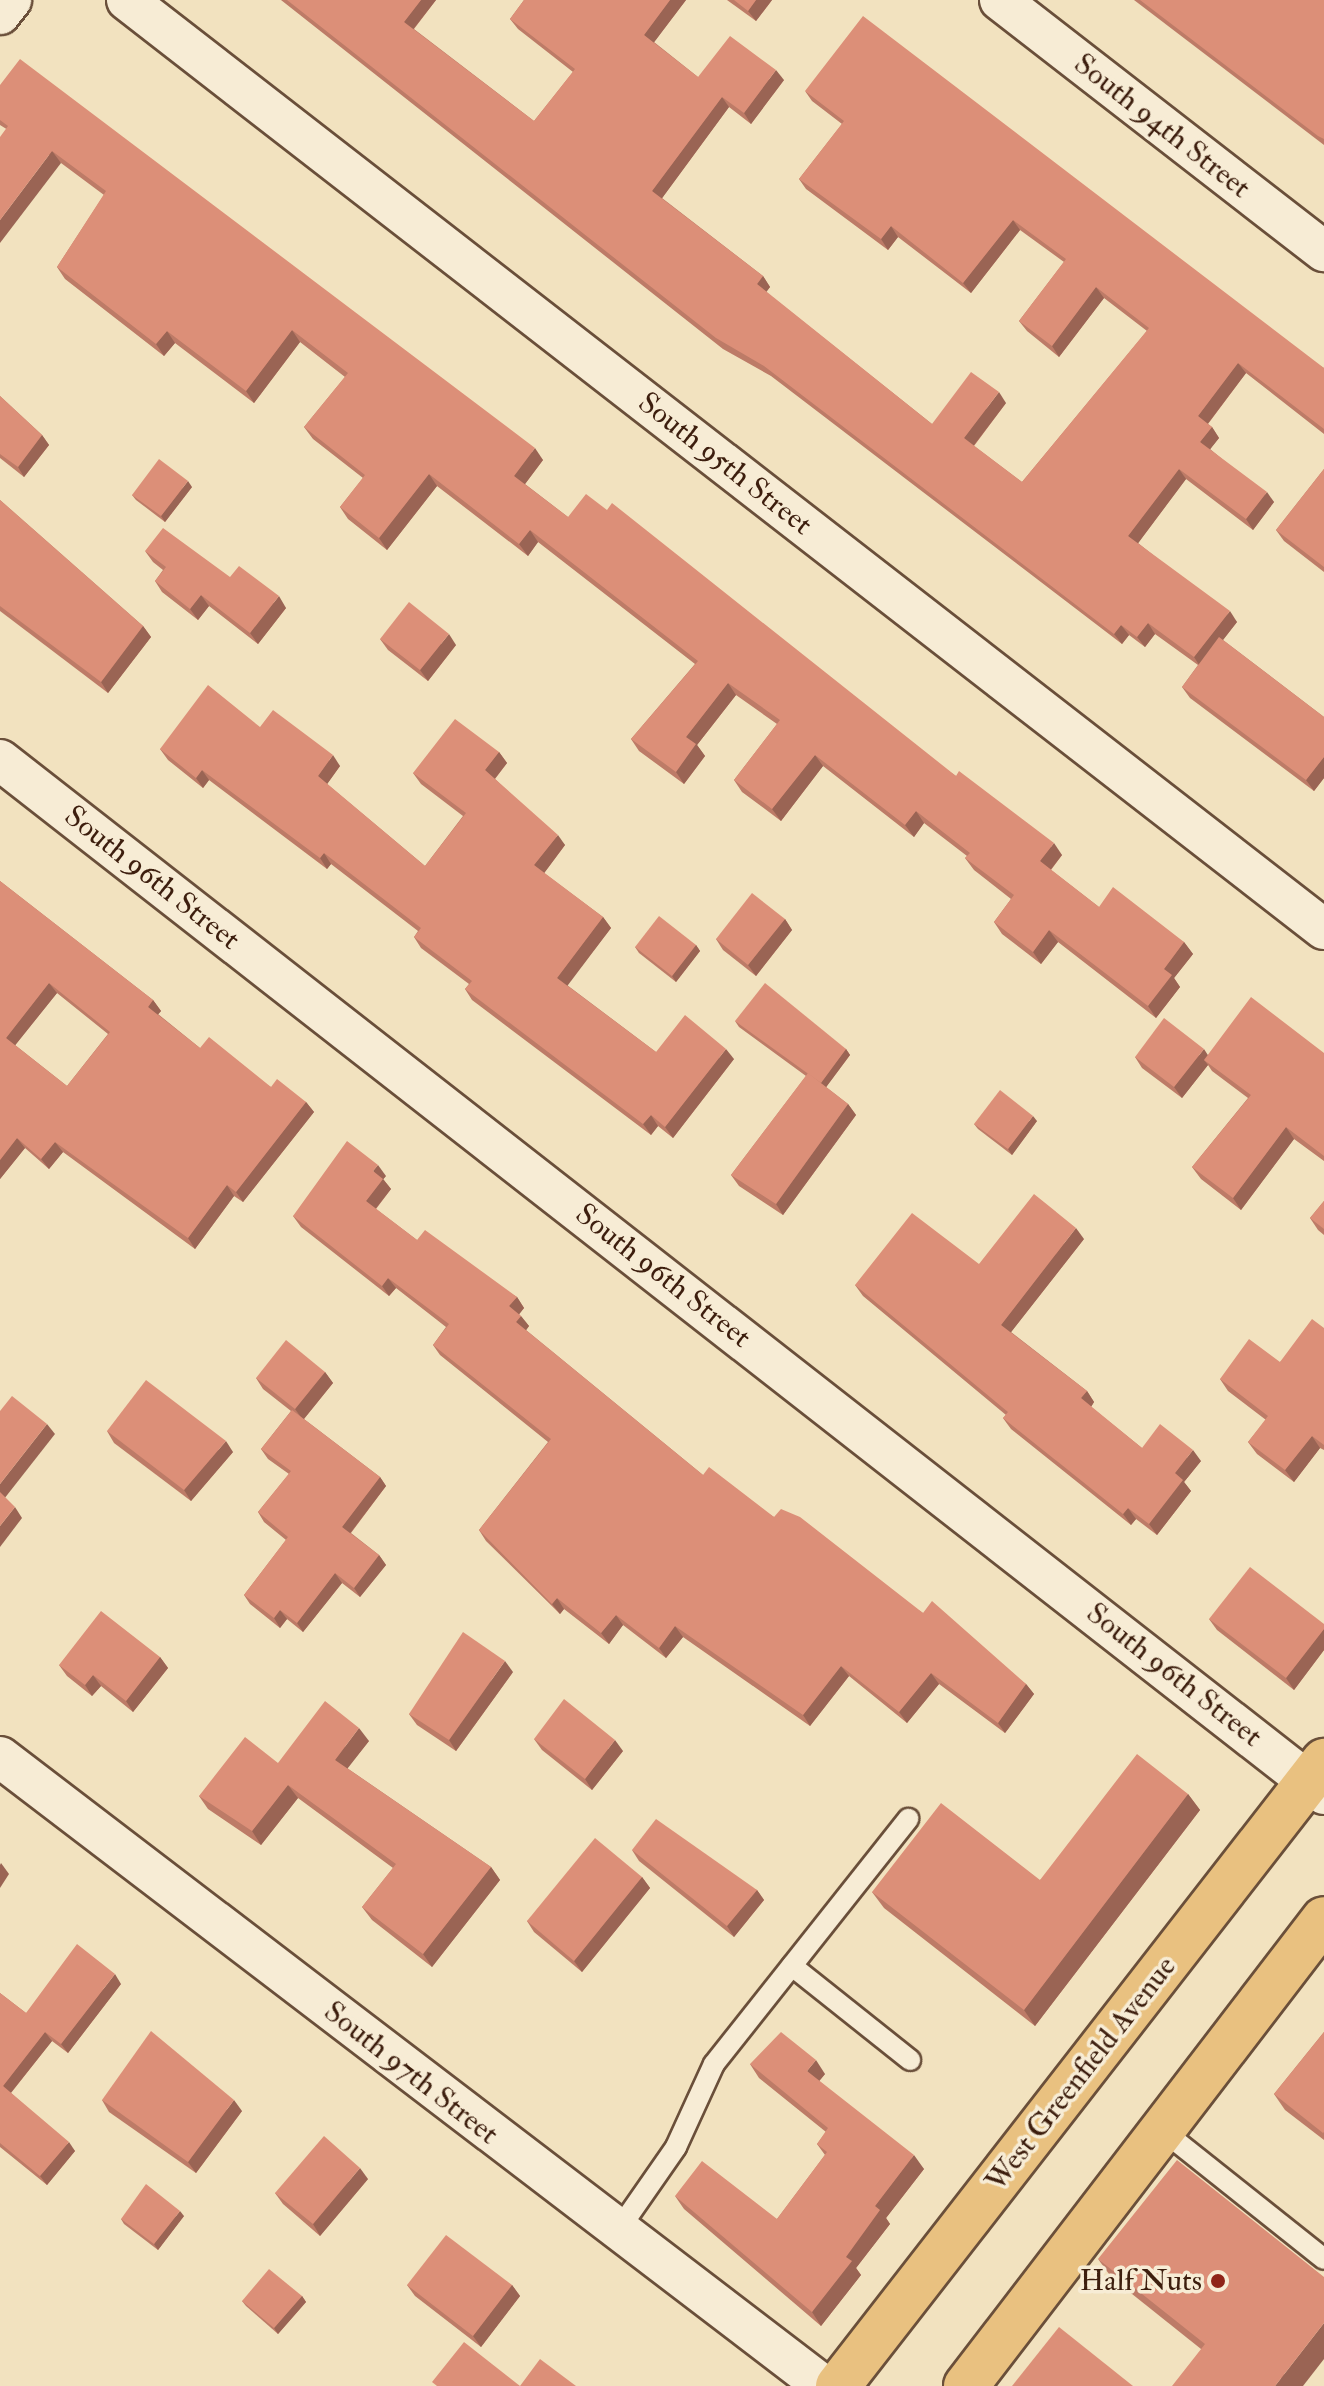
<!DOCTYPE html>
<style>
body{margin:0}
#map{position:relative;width:1324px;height:2386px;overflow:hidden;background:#f2e2bf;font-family:"IM FELL Double Pica",serif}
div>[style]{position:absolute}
.roads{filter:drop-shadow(2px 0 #6a4f3a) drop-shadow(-2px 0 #6a4f3a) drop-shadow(0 2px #6a4f3a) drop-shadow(0 -2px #6a4f3a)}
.service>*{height:20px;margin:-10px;padding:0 10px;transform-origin:10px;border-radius:10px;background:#f7ecd5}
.minor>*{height:40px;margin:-20px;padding:0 20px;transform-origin:20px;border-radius:20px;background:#f7ecd5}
.primary>*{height:44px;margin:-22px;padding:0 22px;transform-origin:22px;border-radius:22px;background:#e9c180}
.wall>*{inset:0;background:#bd7b67}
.shaded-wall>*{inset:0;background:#9a6454}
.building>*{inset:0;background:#dc8f78}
.dots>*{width:22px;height:22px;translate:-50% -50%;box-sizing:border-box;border:4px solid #f7ecd5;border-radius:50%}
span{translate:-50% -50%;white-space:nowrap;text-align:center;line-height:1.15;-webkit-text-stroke:7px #f7ecd5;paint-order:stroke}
.street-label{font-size:30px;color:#3d1e0e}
.poi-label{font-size:30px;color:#3d1e0e}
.right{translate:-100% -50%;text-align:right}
</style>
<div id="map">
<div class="roads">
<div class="service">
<div style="left:792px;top:1966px;width:151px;rotate:38.5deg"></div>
<div style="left:1162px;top:2130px;width:207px;rotate:38.5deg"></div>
<div style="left:617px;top:2232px;width:103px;rotate:-55.2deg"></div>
<div style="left:676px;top:2147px;width:91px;rotate:-65.4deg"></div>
<div style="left:714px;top:2064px;width:313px;rotate:-51.6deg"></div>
</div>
<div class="minor">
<div style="left:127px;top:0;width:1515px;rotate:37.82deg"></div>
<div style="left:1000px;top:0;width:410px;rotate:37.8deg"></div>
<div style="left:0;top:14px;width:18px;rotate:-52deg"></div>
<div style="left:0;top:760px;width:1680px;rotate:37.99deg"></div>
<div style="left:0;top:1757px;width:1037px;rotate:37.36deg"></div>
</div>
<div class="primary">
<div style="left:838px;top:2386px;width:792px;rotate:-52.13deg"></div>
<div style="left:966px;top:2386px;width:588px;rotate:-52.53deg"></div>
</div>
</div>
<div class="wall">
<div style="clip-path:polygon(281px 0,436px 0,414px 29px,534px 121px,573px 72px,518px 29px,510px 19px,524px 0,686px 0,654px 42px,698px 77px,784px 80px,751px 124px,729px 107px,662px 198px,763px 276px,770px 287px,766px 292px,932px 424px,1006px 403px,974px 446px,1022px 482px,1147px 331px,1104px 298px,1059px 357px,1027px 331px,1019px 321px,1064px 262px,1020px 230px,971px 293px,898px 237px,888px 250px,806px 189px,799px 179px,842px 124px,812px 101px,805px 91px,1324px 368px,1324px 434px,1246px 373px,1208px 424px,1212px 427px,1219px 438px,1210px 449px,1274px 502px,1253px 530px,1186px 479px,1138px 543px,1237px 622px,1223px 640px,1324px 717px,1324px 778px,1314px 791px,1190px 698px,1182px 687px,1198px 665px,1155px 634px,1145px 647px,1129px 635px,1122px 644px,771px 376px,723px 349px)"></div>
<div style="clip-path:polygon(727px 0,772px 0,756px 21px)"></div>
<div style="clip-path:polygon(1134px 0,1324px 0,1324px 145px)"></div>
<div style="clip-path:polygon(0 85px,543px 460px,525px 484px,568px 517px,956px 776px,1062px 855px,1051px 870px,1099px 907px,1184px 942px,1193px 954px,1174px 978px,1180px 987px,1156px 1018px,1058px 942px,1041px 964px,1002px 934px,994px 922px,1011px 899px,974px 870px,965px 858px,967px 856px,924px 823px,914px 837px,823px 766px,781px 821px,742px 792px,734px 780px,777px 724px,736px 695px,697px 745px,705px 756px,684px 784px,639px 751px,631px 739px,695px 664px,538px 542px,528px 556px,437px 486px,387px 550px,348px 519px,340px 507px,363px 478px,313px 439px,304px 427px,345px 377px,300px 342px,254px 403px,175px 343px,164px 356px,65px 279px,57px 267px,104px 195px,61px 163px,0 125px)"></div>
<div style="clip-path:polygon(0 396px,42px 435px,49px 445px,24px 477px,0 458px)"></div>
<div style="clip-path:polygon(1324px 469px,1324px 572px,1284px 541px,1276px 530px)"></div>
<div style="clip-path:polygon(192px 487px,165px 522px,136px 500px,132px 495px)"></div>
<div style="clip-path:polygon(0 500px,143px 626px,151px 637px,108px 693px,0 611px)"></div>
<div style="clip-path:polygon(145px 551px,286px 608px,258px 644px,209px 606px,198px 620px,162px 592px,155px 581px,163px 570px,153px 562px)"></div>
<div style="clip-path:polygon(380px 639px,456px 645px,428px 681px,388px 650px)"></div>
<div style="clip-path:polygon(260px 727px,340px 766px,327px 784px,425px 866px,463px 816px,421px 784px,413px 773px,499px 752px,507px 763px,495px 779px,565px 845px,544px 873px,603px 917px,611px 928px,567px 985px,656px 1052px,734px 1059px,673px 1138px,658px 1126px,651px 1135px,472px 1000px,465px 989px,469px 984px,421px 948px,414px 937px,418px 931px,331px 864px,327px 869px,209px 780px,203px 788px,168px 760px,160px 749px)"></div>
<div style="clip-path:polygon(evenodd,0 881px,153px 1000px,161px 1011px,158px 1014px,200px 1048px,271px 1087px,306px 1102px,314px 1112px,243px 1202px,234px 1196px,195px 1249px,63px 1152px,49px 1169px,25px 1148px,0 1179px,0 881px,57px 993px,108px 1034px,67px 1086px,15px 1045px,57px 993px)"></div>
<div style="clip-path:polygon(785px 919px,792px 930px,756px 976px,723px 950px,716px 939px)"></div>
<div style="clip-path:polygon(696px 945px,700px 951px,676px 982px,639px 953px,635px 947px)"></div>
<div style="clip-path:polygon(735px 1021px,846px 1049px,850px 1055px,826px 1087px,848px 1104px,856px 1115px,783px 1215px,739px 1186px,731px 1175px,806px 1076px,739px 1027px)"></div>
<div style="clip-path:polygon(1324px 1053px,1324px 1161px,1294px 1139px,1241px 1210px,1201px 1179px,1192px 1167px,1248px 1098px,1212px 1071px,1208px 1065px,1182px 1098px,1142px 1068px,1135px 1057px,1208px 1055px)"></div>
<div style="clip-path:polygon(1037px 1121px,1012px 1155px,978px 1129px,974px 1124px)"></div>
<div style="clip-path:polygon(386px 1176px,383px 1179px,391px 1189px,376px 1209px,417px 1240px,517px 1297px,524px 1308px,519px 1314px,529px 1326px,526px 1330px,703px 1475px,774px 1517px,923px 1613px,1026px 1684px,1034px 1694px,1005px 1733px,939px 1684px,907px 1723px,849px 1676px,810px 1726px,683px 1637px,666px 1658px,623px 1625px,609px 1644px,564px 1609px,560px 1614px,486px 1541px,479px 1530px,548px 1442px,440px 1355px,433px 1345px,446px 1327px,396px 1288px,389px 1296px,301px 1227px,293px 1216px)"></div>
<div style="clip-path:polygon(1324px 1201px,1324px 1235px,1318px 1230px,1310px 1218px)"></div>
<div style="clip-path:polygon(1084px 1239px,1011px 1332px,1087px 1391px,1094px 1402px,1091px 1407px,1142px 1448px,1201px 1461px,1184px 1482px,1191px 1491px,1157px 1535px,1136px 1519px,1131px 1525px,1011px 1429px,1003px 1418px,1006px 1415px,863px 1296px,855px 1285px,979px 1264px)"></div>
<div style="clip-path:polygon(1324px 1328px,1324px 1450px,1320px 1448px,1294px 1482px,1257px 1454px,1248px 1442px,1266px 1420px,1228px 1391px,1220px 1379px,1280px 1362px)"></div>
<div style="clip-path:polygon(325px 1372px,333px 1383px,304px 1419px,380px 1477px,386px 1486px,351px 1533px,379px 1555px,386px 1565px,360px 1597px,342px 1583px,303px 1632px,287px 1619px,280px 1628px,250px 1604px,244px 1595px,286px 1540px,264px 1522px,258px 1512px,289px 1474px,268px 1459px,261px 1449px,291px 1411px,263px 1389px,256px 1378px)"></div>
<div style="clip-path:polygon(107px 1431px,233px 1452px,191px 1501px,114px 1443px)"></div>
<div style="clip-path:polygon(1209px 1619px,1324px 1624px,1324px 1650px,1294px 1690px,1217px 1630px)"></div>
<div style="clip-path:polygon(160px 1657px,168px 1668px,133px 1712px,101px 1686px,92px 1696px,67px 1676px,59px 1665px)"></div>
<div style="clip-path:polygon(513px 1672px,456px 1751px,417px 1725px,409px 1714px)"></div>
<div style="clip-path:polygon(534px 1739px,623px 1751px,592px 1790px,542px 1750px)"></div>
<div style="clip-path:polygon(369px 1741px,347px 1768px,491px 1867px,500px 1880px,432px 1967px,372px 1920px,362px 1907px,393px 1868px,298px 1798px,261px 1845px,208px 1809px,199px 1796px,278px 1763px)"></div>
<div style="clip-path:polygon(1188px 1794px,1200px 1810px,1035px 2026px,884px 1908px,872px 1892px,1040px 1880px)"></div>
<div style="clip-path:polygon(632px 1850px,757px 1890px,764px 1900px,734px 1937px,639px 1861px)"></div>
<div style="clip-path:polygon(642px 1877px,650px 1888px,582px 1972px,534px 1932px,527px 1921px)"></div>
<div style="clip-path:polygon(121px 1984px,68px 2053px,52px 2041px,11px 2093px,75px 2151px,47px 2185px,0 2147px,0 1993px,26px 2013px)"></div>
<div style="clip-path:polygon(1324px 2032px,1324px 2140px,1285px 2110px,1274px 2094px)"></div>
<div style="clip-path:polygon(750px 2064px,825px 2074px,819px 2081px,924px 2169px,886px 2218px,890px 2224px,856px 2268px,861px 2275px,821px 2326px,684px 2209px,675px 2196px,777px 2219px,825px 2155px,817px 2144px,826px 2132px,759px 2078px)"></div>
<div style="clip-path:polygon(102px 2100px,242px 2111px,196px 2173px,109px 2112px)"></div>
<div style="clip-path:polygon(368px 2179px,320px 2236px,283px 2204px,275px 2193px)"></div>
<div style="clip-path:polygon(184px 2216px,158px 2250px,124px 2224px,121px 2219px)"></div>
<div style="clip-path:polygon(1098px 2259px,1303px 2386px,1201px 2349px,1112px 2278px)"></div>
<div style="clip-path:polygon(407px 2285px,512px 2285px,520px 2296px,481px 2347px,415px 2296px)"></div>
<div style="clip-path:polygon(302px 2296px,306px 2302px,278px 2334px,246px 2306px,242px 2301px)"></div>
</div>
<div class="shaded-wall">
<div style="clip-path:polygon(421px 0,436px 0,411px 32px,404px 22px)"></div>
<div style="clip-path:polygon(670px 0,686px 0,652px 45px,644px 35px)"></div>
<div style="clip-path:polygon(756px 0,772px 0,756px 21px,748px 11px)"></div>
<div style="clip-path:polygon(776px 70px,784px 80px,751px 124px,744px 113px)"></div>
<div style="clip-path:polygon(722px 97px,729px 107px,660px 201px,652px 191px)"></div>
<div style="clip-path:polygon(52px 151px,61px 163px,0 243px,0 220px)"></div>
<div style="clip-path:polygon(1013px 220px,1020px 230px,971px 293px,963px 283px)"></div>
<div style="clip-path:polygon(891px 226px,898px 237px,888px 250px,881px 239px)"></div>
<div style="clip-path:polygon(763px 276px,770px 287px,764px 295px,757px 284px)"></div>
<div style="clip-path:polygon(1096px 287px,1104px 298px,1059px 357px,1052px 346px)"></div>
<div style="clip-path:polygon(292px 330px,300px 342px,254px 403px,246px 391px)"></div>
<div style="clip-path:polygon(167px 331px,175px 343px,164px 356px,156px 344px)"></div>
<div style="clip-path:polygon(1238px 363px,1246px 373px,1206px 426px,1198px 416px)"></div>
<div style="clip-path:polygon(999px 392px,1006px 403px,971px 449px,964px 438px)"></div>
<div style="clip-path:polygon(1212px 427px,1219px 438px,1208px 452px,1200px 442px)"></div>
<div style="clip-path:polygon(42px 435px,49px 445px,24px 477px,18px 467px)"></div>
<div style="clip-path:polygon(535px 448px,543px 460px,522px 488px,514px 476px)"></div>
<div style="clip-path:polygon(1179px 469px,1186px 479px,1136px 546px,1128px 536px)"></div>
<div style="clip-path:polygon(429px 474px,437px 486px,387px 550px,379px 538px)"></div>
<div style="clip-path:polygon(188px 481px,192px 487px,165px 522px,161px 516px)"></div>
<div style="clip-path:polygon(1267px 492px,1274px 502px,1253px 530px,1246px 519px)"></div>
<div style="clip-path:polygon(530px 530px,538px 542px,528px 556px,519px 544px)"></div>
<div style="clip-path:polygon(201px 595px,209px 606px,198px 620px,190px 609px)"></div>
<div style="clip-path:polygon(279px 596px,286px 608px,258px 644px,250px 633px)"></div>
<div style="clip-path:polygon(1230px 611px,1237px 622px,1201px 668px,1194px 657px)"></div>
<div style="clip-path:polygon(1148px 623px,1155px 634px,1145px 647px,1137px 637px)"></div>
<div style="clip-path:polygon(1121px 625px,1129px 635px,1122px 644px,1114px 634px)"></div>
<div style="clip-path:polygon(143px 626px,151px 637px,108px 693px,101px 682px)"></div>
<div style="clip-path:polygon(449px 634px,456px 645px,428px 681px,420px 670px)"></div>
<div style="clip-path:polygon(728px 683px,736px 695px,697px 745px,705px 756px,684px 784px,676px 772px,686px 737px)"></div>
<div style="clip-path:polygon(499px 752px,507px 763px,493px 781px,485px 770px)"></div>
<div style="clip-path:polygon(333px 755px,340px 766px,325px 787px,318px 776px)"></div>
<div style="clip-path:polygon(815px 755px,823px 766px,781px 821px,772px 809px)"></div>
<div style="clip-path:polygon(1324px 757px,1324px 778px,1314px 791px,1306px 780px)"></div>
<div style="clip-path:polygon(202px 770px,209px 780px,203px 788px,196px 778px)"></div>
<div style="clip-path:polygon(916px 811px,924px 823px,914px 837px,905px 825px)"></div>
<div style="clip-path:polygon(558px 835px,565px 845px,542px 876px,534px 865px)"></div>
<div style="clip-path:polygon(1054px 843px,1062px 855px,1048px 873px,1040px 861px)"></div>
<div style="clip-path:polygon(324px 853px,331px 864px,327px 869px,320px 858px)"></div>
<div style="clip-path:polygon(603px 917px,611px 928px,565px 989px,557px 978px)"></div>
<div style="clip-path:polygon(785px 919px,792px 930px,756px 976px,748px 965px)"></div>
<div style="clip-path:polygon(1049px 930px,1058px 942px,1041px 964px,1033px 952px)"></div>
<div style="clip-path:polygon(1184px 942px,1193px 954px,1174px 978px,1180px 987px,1156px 1018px,1148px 1006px,1164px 969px)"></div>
<div style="clip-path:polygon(696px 945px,700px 951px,676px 982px,672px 976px)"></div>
<div style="clip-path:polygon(49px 983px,57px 993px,13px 1048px,6px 1038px)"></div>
<div style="clip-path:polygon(153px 1000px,161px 1011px,156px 1017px,148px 1007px)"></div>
<div style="clip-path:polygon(726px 1049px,734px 1059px,673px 1138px,665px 1127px)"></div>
<div style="clip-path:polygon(846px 1049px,850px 1055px,824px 1090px,820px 1084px)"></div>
<div style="clip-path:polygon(1204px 1049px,1211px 1060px,1204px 1060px,1208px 1065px,1182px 1098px,1174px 1087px)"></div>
<div style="clip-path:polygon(306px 1102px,314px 1112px,243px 1202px,236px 1192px)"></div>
<div style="clip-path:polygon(848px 1104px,856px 1115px,783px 1215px,776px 1204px)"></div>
<div style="clip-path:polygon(651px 1115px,658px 1126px,651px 1135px,643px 1124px)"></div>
<div style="clip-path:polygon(1033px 1116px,1037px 1121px,1012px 1155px,1008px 1149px)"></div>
<div style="clip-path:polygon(1286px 1127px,1294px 1139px,1241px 1210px,1233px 1198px)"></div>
<div style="clip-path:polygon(17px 1138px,25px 1148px,0 1179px,0 1160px)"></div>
<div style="clip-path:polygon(55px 1142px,63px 1152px,49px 1169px,41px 1159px)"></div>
<div style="clip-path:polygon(378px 1165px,386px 1176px,381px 1182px,373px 1171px)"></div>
<div style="clip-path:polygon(383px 1179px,391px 1189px,373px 1212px,366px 1201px)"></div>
<div style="clip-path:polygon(227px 1185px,234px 1196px,195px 1249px,188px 1238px)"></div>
<div style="clip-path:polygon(1076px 1228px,1084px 1239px,1008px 1336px,1001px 1325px)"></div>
<div style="clip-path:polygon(388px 1278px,396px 1288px,389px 1296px,382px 1286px)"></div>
<div style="clip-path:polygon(517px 1297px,524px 1308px,517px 1317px,509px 1306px)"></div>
<div style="clip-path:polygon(521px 1316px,529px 1326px,524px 1333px,516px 1322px)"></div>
<div style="clip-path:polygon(325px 1372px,333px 1383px,303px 1420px,295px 1409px)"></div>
<div style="clip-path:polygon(1087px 1391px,1094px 1402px,1089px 1410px,1081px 1398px)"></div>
<div style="clip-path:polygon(47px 1424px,55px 1434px,4px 1499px,0 1493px,0 1484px)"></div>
<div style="clip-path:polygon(1312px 1436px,1320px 1448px,1294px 1482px,1285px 1470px)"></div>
<div style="clip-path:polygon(226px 1441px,233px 1452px,191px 1501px,184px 1490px)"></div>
<div style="clip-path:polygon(1193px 1450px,1201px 1461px,1184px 1482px,1191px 1491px,1157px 1535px,1149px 1524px,1175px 1473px)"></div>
<div style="clip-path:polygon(380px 1477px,386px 1486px,348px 1536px,342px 1527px)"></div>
<div style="clip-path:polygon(15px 1507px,22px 1518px,0 1547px,0 1526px)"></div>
<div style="clip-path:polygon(1128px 1508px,1136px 1519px,1131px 1525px,1123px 1514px)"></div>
<div style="clip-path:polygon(379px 1555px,386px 1565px,360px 1597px,354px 1588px)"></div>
<div style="clip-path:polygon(335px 1573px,342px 1583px,303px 1632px,297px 1623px)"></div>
<div style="clip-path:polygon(557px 1598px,564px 1609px,560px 1614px,552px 1604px)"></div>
<div style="clip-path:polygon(280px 1610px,287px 1619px,280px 1628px,274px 1618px)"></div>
<div style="clip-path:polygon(616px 1615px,623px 1625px,609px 1644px,601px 1633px)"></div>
<div style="clip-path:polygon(675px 1626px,683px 1637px,666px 1658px,659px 1648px)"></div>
<div style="clip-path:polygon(1324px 1629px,1324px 1650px,1294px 1690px,1286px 1678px)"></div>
<div style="clip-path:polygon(160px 1657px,168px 1668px,133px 1712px,126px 1701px)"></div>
<div style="clip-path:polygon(505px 1661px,513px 1672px,456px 1751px,449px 1740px)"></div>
<div style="clip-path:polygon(841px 1666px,849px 1676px,810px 1726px,803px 1715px)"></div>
<div style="clip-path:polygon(931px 1673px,939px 1684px,907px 1723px,899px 1712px)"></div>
<div style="clip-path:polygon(93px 1675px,101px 1686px,92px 1696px,85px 1685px)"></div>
<div style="clip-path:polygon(1026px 1684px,1034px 1694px,1005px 1733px,998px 1723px)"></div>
<div style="clip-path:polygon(359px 1728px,369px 1741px,344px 1773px,335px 1760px)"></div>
<div style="clip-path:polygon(615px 1740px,623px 1751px,592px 1790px,585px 1779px)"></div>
<div style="clip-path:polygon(288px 1785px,298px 1798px,261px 1845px,252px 1831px)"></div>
<div style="clip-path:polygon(1188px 1794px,1200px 1810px,1035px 2026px,1024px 2010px)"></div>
<div style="clip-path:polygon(1px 1863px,9px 1874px,0 1888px,0 1865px)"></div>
<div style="clip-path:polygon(491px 1867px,500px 1880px,432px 1967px,423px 1954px)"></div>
<div style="clip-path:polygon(642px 1877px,650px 1888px,582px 1972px,574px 1961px)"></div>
<div style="clip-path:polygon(757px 1890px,764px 1900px,734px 1937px,727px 1926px)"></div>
<div style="clip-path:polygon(115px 1974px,121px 1984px,68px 2053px,61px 2044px)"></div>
<div style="clip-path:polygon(45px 2032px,52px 2041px,9px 2095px,3px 2086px)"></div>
<div style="clip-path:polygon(816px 2060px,825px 2074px,816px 2085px,807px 2071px)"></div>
<div style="clip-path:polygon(234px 2100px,242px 2111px,196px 2173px,188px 2162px)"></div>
<div style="clip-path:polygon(69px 2142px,75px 2151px,47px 2185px,40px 2176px)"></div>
<div style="clip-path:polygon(914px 2155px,924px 2169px,886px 2218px,890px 2224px,856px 2268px,861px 2275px,821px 2326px,812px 2312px,875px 2206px)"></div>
<div style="clip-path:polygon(360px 2168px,368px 2179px,320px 2236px,313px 2224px)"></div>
<div style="clip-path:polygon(180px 2211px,184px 2216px,158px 2250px,154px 2244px)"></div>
<div style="clip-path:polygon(512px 2285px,520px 2296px,481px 2347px,473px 2336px)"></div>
<div style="clip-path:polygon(302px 2296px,306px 2302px,278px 2334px,274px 2328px)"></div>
<div style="clip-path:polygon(1324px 2323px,1324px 2359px,1303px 2386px,1275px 2386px)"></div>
</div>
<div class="building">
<div style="clip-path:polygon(287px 0,421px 0,404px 22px,534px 121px,575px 69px,510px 19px,524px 0,670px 0,644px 35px,698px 77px,730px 36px,776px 70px,744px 113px,722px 97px,652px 191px,763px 276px,757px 284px,932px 424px,971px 372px,999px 392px,964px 438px,1022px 482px,1149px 328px,1096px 287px,1052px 346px,1019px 321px,1066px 259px,1013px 220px,963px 283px,891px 226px,881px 239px,799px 179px,844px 121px,805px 91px,863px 16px,1324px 368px,1324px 429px,1238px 363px,1198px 416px,1212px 427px,1200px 442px,1267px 492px,1246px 519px,1179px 469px,1128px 536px,1230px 611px,1194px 657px,1148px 623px,1137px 637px,1121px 625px,1114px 634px,764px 366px,716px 338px)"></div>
<div style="clip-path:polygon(734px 0,756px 0,748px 11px)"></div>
<div style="clip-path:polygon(1140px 0,1324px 0,1324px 139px,1318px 136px)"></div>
<div style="clip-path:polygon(20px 59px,535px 448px,514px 476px,568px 517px,586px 494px,607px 510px,612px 503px,956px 776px,959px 771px,1054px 843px,1040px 861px,1099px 907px,1113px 887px,1184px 942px,1164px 969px,1172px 975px,1148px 1006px,1049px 930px,1033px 952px,994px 922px,1014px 895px,965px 858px,970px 853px,916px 811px,905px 825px,815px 755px,772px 809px,734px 780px,780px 720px,728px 683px,686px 737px,696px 744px,676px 772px,631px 739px,698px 661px,530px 530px,519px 544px,429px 474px,379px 538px,340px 507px,365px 475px,304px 427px,348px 373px,292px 330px,246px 391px,167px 331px,156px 344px,57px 267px,106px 191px,52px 151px,0 220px,0 137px,8px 126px,0 120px,0 85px)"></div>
<div style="clip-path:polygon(0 396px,42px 435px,18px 467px,0 454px)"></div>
<div style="clip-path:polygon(159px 459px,188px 481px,161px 516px,132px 495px)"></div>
<div style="clip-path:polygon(1324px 469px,1324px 567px,1276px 530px)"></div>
<div style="clip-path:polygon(0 500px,143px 626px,101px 682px,0 606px)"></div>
<div style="clip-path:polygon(163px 528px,230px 577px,239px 566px,279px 596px,250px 633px,201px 595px,190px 609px,155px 581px,166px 567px,145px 551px)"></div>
<div style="clip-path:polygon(409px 602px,449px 634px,420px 670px,380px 639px)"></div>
<div style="clip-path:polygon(1219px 637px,1324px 717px,1324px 757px,1306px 780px,1182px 687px)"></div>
<div style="clip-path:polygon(208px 685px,260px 727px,273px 710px,333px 755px,318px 776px,425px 866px,466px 813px,413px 773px,455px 719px,499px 752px,485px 770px,558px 835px,534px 865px,603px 917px,557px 978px,656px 1052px,685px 1015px,726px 1049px,665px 1127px,651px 1115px,643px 1124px,465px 989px,472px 981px,414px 937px,421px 928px,324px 853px,320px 858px,202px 770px,196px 778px,160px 749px)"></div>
<div style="clip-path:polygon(evenodd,0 881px,153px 1000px,148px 1007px,200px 1048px,209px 1037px,271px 1087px,277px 1079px,306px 1102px,236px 1192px,227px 1185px,188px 1238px,55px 1142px,41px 1159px,17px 1138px,0 1160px,0 881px,49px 983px,110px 1032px,67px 1086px,6px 1038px,49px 983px)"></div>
<div style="clip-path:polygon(752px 893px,785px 919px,748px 965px,716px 939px)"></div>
<div style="clip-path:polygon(659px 916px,696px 945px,672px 976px,635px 947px)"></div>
<div style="clip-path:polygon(765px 983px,846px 1049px,821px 1083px,735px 1021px)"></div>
<div style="clip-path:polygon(1251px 997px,1324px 1053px,1324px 1156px,1286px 1127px,1233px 1198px,1192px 1167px,1251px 1095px,1204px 1060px)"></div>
<div style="clip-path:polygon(1164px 1018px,1204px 1049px,1174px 1087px,1135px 1057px)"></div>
<div style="clip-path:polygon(808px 1073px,848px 1104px,776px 1204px,731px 1175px)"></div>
<div style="clip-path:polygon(1000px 1090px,1033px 1116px,1008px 1149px,974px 1124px)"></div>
<div style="clip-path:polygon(347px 1141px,378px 1165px,373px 1171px,383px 1179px,366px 1201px,417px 1240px,425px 1230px,517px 1297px,509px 1306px,521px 1316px,516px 1322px,703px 1475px,709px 1467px,774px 1517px,781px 1509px,800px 1517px,923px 1613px,932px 1601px,1026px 1684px,998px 1723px,931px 1673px,899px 1712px,841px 1666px,803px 1715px,675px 1626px,659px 1648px,616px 1615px,601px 1633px,557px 1598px,552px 1604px,479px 1530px,551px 1439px,433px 1345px,449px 1324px,388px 1278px,382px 1286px,293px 1216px)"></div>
<div style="clip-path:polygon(1034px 1194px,1076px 1228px,1001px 1325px,1087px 1391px,1081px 1398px,1142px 1448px,1160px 1424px,1193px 1450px,1175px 1473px,1183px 1480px,1149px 1524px,1128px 1508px,1123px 1514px,1003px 1418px,1008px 1412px,855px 1285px,912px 1213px,979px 1264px)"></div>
<div style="clip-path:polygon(1324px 1201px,1324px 1229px,1310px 1218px)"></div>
<div style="clip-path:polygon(1312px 1319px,1324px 1328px,1324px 1445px,1312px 1436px,1285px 1470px,1248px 1442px,1268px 1416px,1220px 1379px,1249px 1339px,1280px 1362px)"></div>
<div style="clip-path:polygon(286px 1340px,325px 1372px,295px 1409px,256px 1378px)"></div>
<div style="clip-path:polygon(146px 1380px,226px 1441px,184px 1490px,107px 1431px)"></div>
<div style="clip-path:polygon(12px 1396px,47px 1424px,0 1484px,0 1411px)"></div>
<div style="clip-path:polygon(292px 1410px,380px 1477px,342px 1527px,379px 1555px,354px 1588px,335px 1573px,297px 1623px,280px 1610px,274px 1618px,244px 1595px,288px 1537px,258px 1512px,291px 1471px,261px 1449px)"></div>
<div style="clip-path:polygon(0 1492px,15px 1507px,0 1526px)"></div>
<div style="clip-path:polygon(1250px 1567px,1324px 1624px,1324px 1629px,1286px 1678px,1209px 1619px)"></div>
<div style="clip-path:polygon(101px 1611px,160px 1657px,126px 1701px,93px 1675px,85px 1685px,59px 1665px)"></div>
<div style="clip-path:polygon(463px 1632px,505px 1661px,449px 1740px,409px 1714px)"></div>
<div style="clip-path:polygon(564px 1699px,615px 1740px,585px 1779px,534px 1739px)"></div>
<div style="clip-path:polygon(325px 1701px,359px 1728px,335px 1760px,491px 1867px,423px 1954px,362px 1907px,396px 1864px,288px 1785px,252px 1831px,199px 1796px,245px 1737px,278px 1763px)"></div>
<div style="clip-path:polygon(1137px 1754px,1188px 1794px,1024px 2010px,872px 1892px,941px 1803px,1040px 1880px)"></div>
<div style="clip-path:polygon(656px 1819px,757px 1890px,727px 1926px,632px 1850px)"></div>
<div style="clip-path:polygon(595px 1838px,642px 1877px,574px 1961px,527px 1921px)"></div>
<div style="clip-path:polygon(77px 1944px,115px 1974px,61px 2044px,45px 2032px,3px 2086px,69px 2142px,40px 2176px,0 2143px,0 1993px,26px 2013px)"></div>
<div style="clip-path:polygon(151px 2031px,234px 2100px,188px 2162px,102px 2100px)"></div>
<div style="clip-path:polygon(781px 2032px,816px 2060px,807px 2071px,914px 2155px,875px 2206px,880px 2210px,846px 2257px,852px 2261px,812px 2312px,675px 2196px,702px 2161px,777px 2219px,827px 2152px,817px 2144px,828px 2128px,750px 2064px)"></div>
<div style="clip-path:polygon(1324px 2032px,1324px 2132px,1323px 2133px,1274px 2094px)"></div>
<div style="clip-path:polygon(324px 2136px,360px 2168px,313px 2224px,275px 2193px)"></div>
<div style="clip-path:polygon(1177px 2160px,1324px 2277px,1324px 2323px,1275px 2386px,1172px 2386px,1205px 2344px,1098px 2259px)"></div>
<div style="clip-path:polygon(146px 2184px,180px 2211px,154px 2244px,121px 2219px)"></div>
<div style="clip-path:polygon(446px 2235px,512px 2285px,473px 2336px,407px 2285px)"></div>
<div style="clip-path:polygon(269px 2269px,302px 2296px,274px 2328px,242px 2301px)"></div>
<div style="clip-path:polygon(1059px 2327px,1133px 2386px,1012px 2386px)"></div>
<div style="clip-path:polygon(464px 2342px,520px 2386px,540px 2359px,576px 2386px,437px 2386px,432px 2382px)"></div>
</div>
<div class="dots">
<div style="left:1218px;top:2281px;background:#8f2418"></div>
</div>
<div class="street-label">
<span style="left:1162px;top:126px;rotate:38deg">South 94th Street</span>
<span style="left:725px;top:464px;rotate:38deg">South 95th Street</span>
<span style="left:152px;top:878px;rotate:38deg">South 96th Street</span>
<span style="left:663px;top:1276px;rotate:38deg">South 96th Street</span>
<span style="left:1174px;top:1675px;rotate:38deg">South 96th Street</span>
<span style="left:411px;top:2073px;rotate:38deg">South 97th Street</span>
<span style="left:1081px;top:2074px;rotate:-52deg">West Greenfield Avenue</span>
</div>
<div class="poi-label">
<span class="right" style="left:1202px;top:2281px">Half Nuts</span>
</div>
</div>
